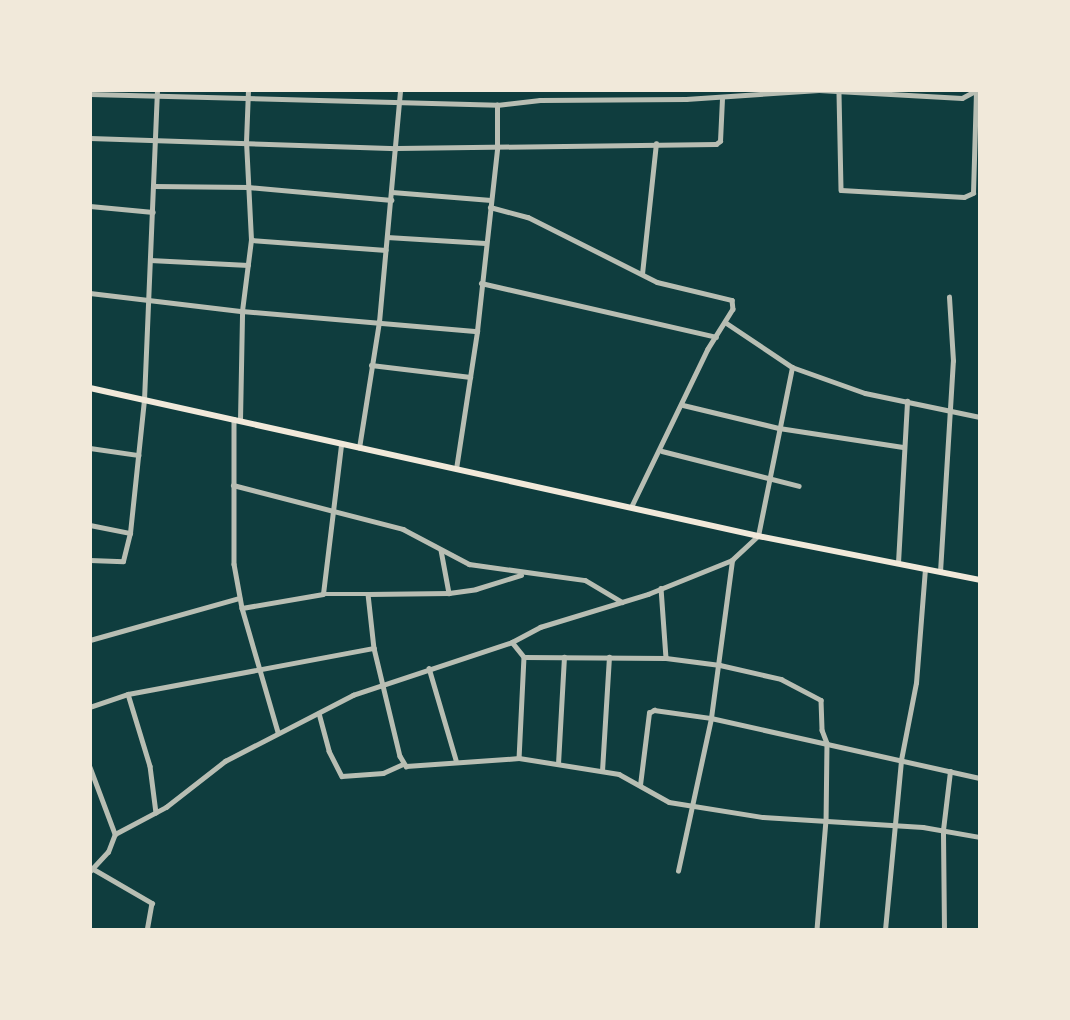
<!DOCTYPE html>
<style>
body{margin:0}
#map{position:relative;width:1070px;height:1020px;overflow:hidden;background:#0f3d3e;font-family:Lato,sans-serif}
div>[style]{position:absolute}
.minor>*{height:4.5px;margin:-2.25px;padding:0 2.25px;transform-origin:2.25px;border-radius:2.25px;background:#b8beb3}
.secondary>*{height:6px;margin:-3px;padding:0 3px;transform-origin:3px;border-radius:3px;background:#f1e9da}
span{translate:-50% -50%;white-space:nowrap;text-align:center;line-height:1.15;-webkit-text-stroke:6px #f1e9da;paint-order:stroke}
.frame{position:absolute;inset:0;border:92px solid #f1e9da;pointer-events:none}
</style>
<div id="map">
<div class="minor">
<div style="left:839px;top:93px;width:97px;rotate:88.8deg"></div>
<div style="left:841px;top:190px;width:123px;rotate:3.3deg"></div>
<div style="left:964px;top:197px;width:10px;rotate:-24deg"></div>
<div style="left:973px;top:193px;width:101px;rotate:-88.3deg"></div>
<div style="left:90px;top:94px;width:407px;rotate:1.5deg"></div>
<div style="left:497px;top:105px;width:43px;rotate:-6.6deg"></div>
<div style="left:540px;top:100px;width:146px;rotate:-0.4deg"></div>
<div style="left:686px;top:99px;width:133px;rotate:-3.9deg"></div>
<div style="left:819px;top:90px;width:143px;rotate:3.2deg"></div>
<div style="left:962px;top:98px;width:17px;rotate:-28deg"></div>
<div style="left:90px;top:138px;width:307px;rotate:1.9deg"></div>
<div style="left:397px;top:148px;width:319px;rotate:-0.7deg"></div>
<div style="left:716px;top:144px;width:5px;rotate:-37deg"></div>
<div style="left:720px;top:141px;width:43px;rotate:-87.3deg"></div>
<div style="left:154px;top:186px;width:94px;rotate:0.6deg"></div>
<div style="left:248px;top:187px;width:144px;rotate:5.2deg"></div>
<div style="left:392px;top:192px;width:99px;rotate:4.6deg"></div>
<div style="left:90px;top:206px;width:63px;rotate:5.4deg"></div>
<div style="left:490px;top:207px;width:39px;rotate:15deg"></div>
<div style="left:528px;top:217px;width:144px;rotate:26.7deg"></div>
<div style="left:657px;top:282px;width:77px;rotate:13.5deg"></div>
<div style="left:732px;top:300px;width:9px;rotate:84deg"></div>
<div style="left:733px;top:309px;width:47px;rotate:122deg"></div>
<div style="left:708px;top:349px;width:174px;rotate:115.8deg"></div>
<div style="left:387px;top:237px;width:98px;rotate:3.5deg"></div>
<div style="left:251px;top:240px;width:135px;rotate:4.2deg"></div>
<div style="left:150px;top:260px;width:98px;rotate:2.9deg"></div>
<div style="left:642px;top:274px;width:131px;rotate:-83.9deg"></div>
<div style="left:481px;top:283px;width:241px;rotate:12.9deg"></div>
<div style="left:90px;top:293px;width:153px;rotate:6.8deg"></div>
<div style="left:242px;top:311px;width:236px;rotate:4.9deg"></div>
<div style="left:725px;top:322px;width:81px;rotate:33.9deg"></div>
<div style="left:792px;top:367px;width:77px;rotate:19.6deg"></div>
<div style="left:865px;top:393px;width:117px;rotate:11.8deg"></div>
<div style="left:371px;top:365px;width:100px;rotate:6.9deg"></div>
<div style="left:683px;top:405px;width:99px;rotate:13.5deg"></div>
<div style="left:779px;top:428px;width:125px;rotate:8.7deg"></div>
<div style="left:234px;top:419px;width:145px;rotate:90deg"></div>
<div style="left:234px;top:564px;width:45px;rotate:79.7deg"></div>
<div style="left:242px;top:608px;width:129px;rotate:73.8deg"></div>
<div style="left:240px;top:420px;width:109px;rotate:-88.9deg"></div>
<div style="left:242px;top:311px;width:72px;rotate:-82.8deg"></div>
<div style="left:251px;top:240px;width:98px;rotate:-92.9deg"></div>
<div style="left:246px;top:142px;width:52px;rotate:-87.8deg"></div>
<div style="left:90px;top:448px;width:49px;rotate:8.3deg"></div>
<div style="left:359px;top:448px;width:128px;rotate:-81deg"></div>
<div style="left:379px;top:322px;width:233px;rotate:-84.8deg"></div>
<div style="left:662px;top:451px;width:141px;rotate:14.3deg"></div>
<div style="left:456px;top:469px;width:140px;rotate:-81.3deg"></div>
<div style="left:477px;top:331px;width:183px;rotate:-83.7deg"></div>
<div style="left:497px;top:149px;width:44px;rotate:-90deg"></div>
<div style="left:233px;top:485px;width:176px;rotate:14.5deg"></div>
<div style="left:403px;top:529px;width:75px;rotate:27.9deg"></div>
<div style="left:469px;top:564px;width:117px;rotate:7.9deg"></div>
<div style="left:585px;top:580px;width:43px;rotate:30.7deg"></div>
<div style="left:90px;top:525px;width:41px;rotate:11.3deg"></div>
<div style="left:441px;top:550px;width:44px;rotate:79.5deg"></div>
<div style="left:90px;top:560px;width:33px;rotate:2deg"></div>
<div style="left:123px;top:561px;width:29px;rotate:-76deg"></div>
<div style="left:130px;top:533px;width:134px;rotate:-84deg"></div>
<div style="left:144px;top:400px;width:310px;rotate:-87.6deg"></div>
<div style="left:898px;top:563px;width:162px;rotate:-86.8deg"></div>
<div style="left:940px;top:572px;width:211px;rotate:-86.5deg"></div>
<div style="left:953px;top:361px;width:64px;rotate:-93.6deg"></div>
<div style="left:661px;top:588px;width:70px;rotate:85.9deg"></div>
<div style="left:323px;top:594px;width:150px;rotate:-83.1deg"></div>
<div style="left:368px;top:594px;width:81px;rotate:-0.7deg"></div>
<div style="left:449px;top:593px;width:27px;rotate:-8deg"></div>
<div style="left:476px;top:589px;width:47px;rotate:-17.3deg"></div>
<div style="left:242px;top:608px;width:82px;rotate:-9.8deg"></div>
<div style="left:323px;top:594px;width:45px"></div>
<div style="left:368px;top:594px;width:54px;rotate:83.7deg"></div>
<div style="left:374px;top:648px;width:111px;rotate:76.5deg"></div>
<div style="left:400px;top:756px;width:12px;rotate:59deg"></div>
<div style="left:406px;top:766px;width:113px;rotate:-4deg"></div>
<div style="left:519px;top:758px;width:101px;rotate:9.1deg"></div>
<div style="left:619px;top:774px;width:57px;rotate:29.2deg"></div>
<div style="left:669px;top:802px;width:95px;rotate:9.1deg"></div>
<div style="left:763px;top:817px;width:160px;rotate:3.6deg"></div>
<div style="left:923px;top:827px;width:58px;rotate:10deg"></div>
<div style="left:90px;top:640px;width:155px;rotate:-15.7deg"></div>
<div style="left:512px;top:642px;width:19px;rotate:51deg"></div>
<div style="left:524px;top:657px;width:101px;rotate:92.8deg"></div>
<div style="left:524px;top:657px;width:142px;rotate:0.4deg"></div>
<div style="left:666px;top:658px;width:54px;rotate:7.4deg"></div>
<div style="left:720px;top:665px;width:63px;rotate:12.9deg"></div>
<div style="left:781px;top:679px;width:45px;rotate:27.7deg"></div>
<div style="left:821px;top:700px;width:30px;rotate:88deg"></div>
<div style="left:822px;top:730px;width:14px;rotate:69deg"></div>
<div style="left:827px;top:743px;width:77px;rotate:90.7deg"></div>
<div style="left:826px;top:820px;width:110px;rotate:94.7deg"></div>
<div style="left:429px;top:668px;width:96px;rotate:73.6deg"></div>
<div style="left:128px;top:694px;width:75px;rotate:73deg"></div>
<div style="left:150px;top:766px;width:47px;rotate:82.7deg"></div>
<div style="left:90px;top:707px;width:40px;rotate:-18.9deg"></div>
<div style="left:128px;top:694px;width:250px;rotate:-10.6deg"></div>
<div style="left:319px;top:713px;width:39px;rotate:75deg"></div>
<div style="left:329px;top:751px;width:28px;rotate:63deg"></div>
<div style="left:342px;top:776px;width:41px;rotate:-4.2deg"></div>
<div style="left:383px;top:773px;width:22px;rotate:-24deg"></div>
<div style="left:558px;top:764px;width:107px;rotate:-86.8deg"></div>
<div style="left:90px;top:767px;width:72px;rotate:69.5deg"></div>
<div style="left:602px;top:771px;width:114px;rotate:-86.5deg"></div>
<div style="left:640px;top:785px;width:73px;rotate:-82.9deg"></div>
<div style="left:649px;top:713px;width:6px;rotate:-31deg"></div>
<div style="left:654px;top:710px;width:58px;rotate:8deg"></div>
<div style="left:711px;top:718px;width:276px;rotate:12.6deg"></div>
<div style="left:90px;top:867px;width:72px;rotate:30.1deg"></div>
<div style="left:152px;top:903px;width:27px;rotate:100deg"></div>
<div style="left:90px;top:871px;width:26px;rotate:-47deg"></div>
<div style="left:108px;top:852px;width:19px;rotate:-69deg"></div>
<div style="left:115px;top:834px;width:58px;rotate:-27.9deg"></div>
<div style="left:166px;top:807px;width:75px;rotate:-37.9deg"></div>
<div style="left:225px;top:761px;width:144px;rotate:-27.3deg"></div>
<div style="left:353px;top:695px;width:168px;rotate:-18.4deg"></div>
<div style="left:512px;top:642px;width:32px;rotate:-28deg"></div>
<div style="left:540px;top:627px;width:113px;rotate:-17deg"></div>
<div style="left:648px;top:594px;width:91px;rotate:-22deg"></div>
<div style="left:732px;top:560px;width:35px;rotate:-43deg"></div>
<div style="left:758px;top:536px;width:172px;rotate:-78.6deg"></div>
<div style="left:678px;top:871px;width:157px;rotate:-77.8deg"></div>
<div style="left:711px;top:718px;width:159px;rotate:-82.4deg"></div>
<div style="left:885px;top:930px;width:171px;rotate:-84.6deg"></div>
<div style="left:901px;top:760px;width:78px;rotate:-79deg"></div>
<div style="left:916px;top:683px;width:114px;rotate:-85.5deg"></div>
<div style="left:944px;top:930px;width:100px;rotate:-90.6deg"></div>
<div style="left:943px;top:830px;width:59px;rotate:-83.2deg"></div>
</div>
<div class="secondary">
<div style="left:90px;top:388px;width:684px;rotate:12.49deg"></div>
<div style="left:758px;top:536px;width:226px;rotate:11.2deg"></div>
</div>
<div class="frame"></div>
</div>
